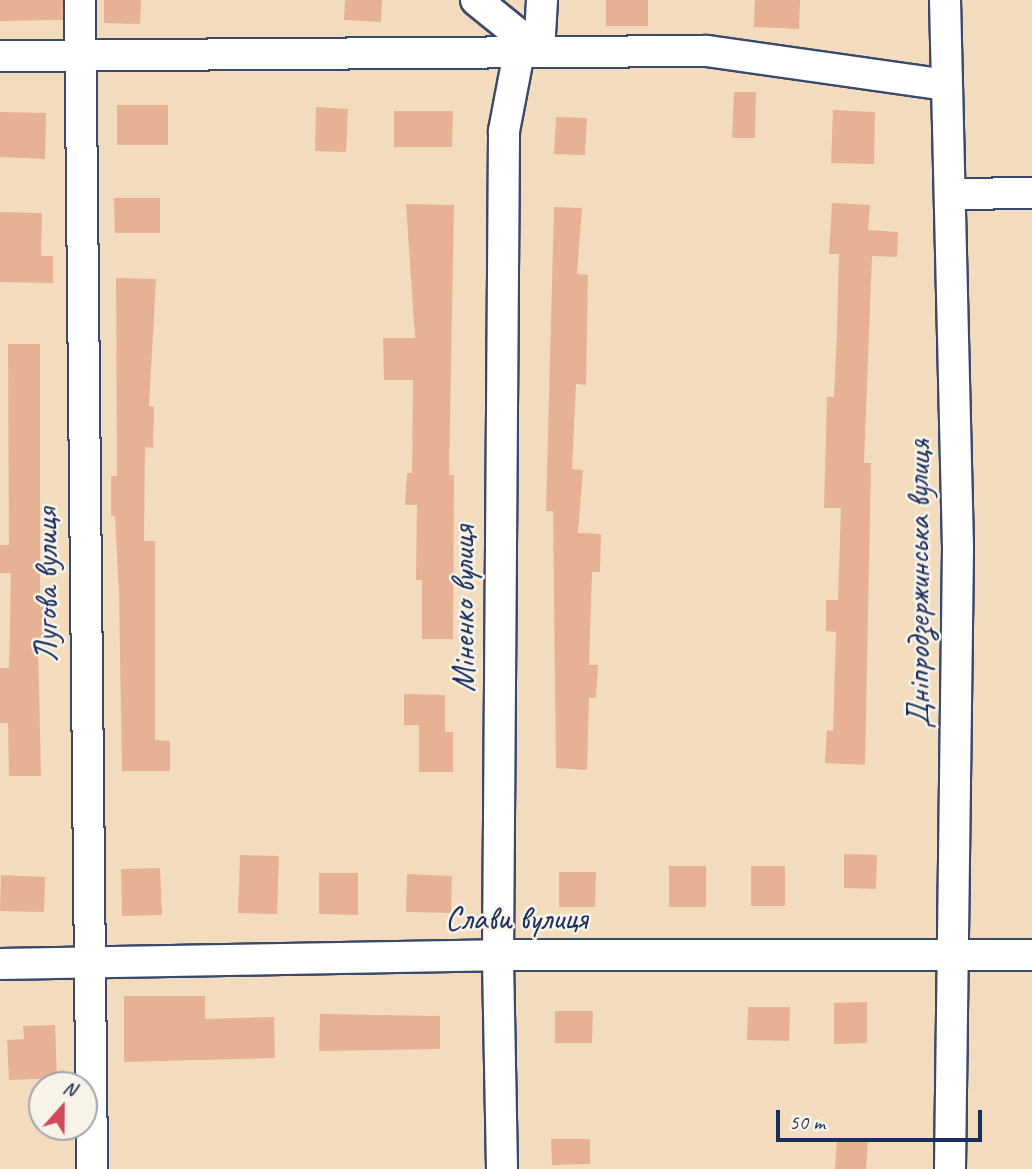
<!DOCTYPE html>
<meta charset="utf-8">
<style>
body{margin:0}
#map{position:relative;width:1032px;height:1169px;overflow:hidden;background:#f3dcbd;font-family:Caveat,sans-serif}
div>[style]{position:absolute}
.building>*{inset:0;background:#e7b193}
.roads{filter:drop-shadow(2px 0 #3b496c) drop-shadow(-2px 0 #3b496c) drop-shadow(0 2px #3b496c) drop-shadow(0 -2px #3b496c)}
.minor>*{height:30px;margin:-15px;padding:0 15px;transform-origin:15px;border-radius:15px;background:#fff}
span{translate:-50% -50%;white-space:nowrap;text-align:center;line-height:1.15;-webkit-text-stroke:5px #f7f3e8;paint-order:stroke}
.street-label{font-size:33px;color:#1b2f5e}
.north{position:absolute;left:28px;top:1071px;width:70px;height:70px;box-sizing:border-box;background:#f7f3e8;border:2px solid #9fa5b1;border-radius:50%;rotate:21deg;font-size:19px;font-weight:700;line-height:28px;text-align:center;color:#1b2f5e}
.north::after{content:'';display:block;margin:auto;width:24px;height:32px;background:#d1495b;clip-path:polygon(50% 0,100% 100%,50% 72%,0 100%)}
.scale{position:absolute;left:776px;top:1110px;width:206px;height:32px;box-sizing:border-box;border:4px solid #1b2f5e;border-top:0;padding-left:9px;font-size:21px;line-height:24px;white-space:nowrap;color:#1b2f5e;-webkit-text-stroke:5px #f7f3e8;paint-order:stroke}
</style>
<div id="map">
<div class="building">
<div style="clip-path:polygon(0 0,63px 0,63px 20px,0 21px)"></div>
<div style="clip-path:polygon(104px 0,141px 0,140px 24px,104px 23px)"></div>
<div style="clip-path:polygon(345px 0,382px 0,381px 22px,344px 20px)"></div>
<div style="clip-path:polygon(606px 0,648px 0,648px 26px,606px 26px)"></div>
<div style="clip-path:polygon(755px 0,800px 0,799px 29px,754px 27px)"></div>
<div style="clip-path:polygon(734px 92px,756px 92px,755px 138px,732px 138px)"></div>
<div style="clip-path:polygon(117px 105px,168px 105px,168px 145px,117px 145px)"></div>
<div style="clip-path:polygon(316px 107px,348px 109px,346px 152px,315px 151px)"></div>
<div style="clip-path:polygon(833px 110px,875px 112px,874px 164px,831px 163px)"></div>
<div style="clip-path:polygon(394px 111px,453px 111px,452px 147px,394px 147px)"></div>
<div style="clip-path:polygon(0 112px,46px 113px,45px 159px,0 157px)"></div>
<div style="clip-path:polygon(556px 117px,587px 118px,585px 155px,554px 154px)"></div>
<div style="clip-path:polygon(114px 198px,160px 198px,160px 233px,115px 233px)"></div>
<div style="clip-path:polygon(832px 203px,870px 205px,868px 230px,898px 232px,897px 257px,872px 256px,864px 463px,871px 463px,865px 765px,825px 763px,827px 730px,833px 731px,836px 632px,826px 631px,826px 600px,838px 600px,841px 508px,824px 508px,827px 397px,834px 397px,837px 331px,839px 254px,829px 254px)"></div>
<div style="clip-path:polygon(406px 204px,454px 205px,449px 475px,454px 475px,453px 639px,422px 639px,422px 580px,416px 580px,417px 505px,405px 505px,407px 473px,412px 473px,413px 380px,384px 380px,383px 338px,415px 338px)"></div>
<div style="clip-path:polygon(554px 207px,582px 208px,577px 274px,588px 275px,586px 385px,576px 384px,572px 469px,583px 470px,578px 533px,601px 534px,600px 572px,592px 572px,589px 665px,598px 665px,596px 698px,589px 698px,587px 770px,556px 768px,553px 511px,546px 511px)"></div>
<div style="clip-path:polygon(0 212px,42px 213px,41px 256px,53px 256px,53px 283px,0 282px)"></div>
<div style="clip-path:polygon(116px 278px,156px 279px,149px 406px,154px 407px,153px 448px,145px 447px,144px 541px,155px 541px,155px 740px,170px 741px,170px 771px,122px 771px,119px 595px,115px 516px,111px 516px,111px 476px,117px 476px)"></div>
<div style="clip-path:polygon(8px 344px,40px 344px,40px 607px,44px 607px,44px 640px,38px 640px,41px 776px,9px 776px,8px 723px,0 723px,0 668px,9px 668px,11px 573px,0 573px,0 545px,9px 545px)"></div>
<div style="clip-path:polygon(404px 694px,445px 695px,445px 732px,453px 732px,453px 772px,419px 772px,419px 725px,404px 725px)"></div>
<div style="clip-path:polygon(844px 854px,877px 855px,876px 889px,844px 888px)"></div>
<div style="clip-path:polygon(240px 855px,279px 856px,277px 914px,238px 913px)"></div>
<div style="clip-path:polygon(669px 866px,706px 866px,706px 907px,669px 907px)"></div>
<div style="clip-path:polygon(751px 866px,785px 866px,785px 906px,751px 906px)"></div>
<div style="clip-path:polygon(160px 868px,162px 915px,122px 916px,121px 869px)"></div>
<div style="clip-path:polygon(559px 872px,596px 872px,595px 907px,559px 907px)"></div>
<div style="clip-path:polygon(319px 873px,358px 873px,358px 915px,319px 914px)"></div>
<div style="clip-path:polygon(407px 874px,452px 876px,451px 913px,406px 912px)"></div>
<div style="clip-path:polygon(1px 875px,45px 877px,44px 912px,0 911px)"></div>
<div style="clip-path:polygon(124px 996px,205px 996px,205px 1019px,274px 1017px,275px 1058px,124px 1062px)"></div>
<div style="clip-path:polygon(867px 1002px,867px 1043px,834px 1044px,834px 1003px)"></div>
<div style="clip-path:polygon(748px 1007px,790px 1007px,789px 1041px,747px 1040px)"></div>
<div style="clip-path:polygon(555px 1011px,593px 1011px,592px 1043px,555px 1043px)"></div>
<div style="clip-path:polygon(320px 1014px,440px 1016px,440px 1049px,319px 1051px)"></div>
<div style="clip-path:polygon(55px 1025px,57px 1078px,9px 1080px,7px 1040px,24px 1039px,23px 1026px)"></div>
<div style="clip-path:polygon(837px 1138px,868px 1140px,866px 1169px,835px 1169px)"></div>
<div style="clip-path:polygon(551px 1139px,590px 1139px,590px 1164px,552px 1165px)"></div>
</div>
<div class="roads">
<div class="minor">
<div style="left:80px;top:0;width:1169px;rotate:89.41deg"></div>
<div style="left:476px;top:0;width:81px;rotate:39deg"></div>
<div style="left:945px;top:0;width:549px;rotate:88.64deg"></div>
<div style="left:958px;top:549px;width:620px;rotate:90.74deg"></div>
<div style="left:539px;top:51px;width:51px;rotate:-86.6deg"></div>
<div style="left:0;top:56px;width:707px;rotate:-0.41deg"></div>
<div style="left:707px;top:51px;width:240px;rotate:8.1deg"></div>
<div style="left:953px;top:194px;width:79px;rotate:-0.7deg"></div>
<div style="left:0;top:964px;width:498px;rotate:-1deg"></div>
<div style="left:498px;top:955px;width:534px"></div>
<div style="left:502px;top:1169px;width:214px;rotate:-91.1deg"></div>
<div style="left:498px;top:955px;width:824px;rotate:-89.58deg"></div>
<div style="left:504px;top:131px;width:80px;rotate:-79.2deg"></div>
</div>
</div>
<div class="street-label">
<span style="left:919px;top:584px;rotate:-90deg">Дніпродзержинська вулиця</span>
<span style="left:47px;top:585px;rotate:-90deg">Лугова вулиця</span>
<span style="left:464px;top:609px;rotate:-90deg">Міненко вулиця</span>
<span style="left:516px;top:919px">Слави вулиця</span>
</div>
<div class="north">N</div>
<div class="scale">50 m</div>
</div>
